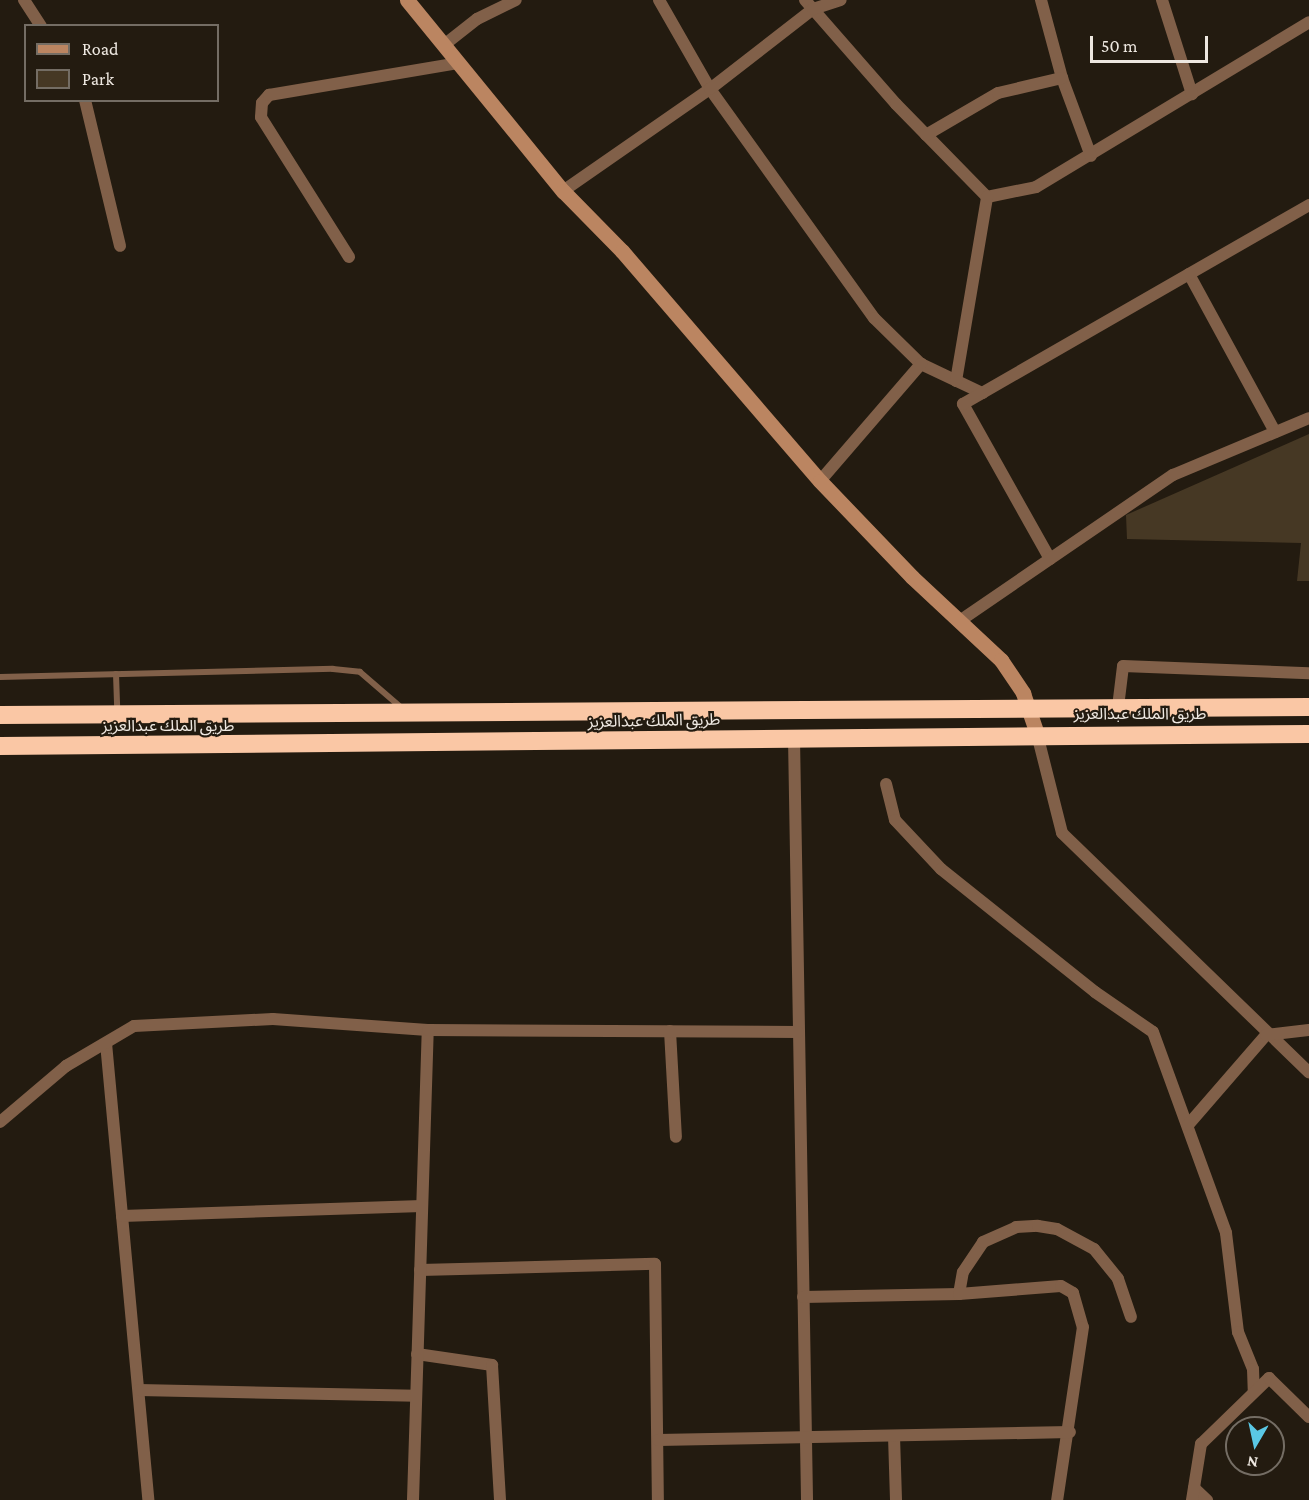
<!DOCTYPE html>
<meta charset="utf-8">
<style>
body{margin:0}
#map{position:relative;width:1309px;height:1500px;overflow:hidden;background:#231b10;font-family:"Crimson Pro","Noto Sans Arabic",serif}
div>[style]{position:absolute}
.green>*{inset:0;background:#463824}
.lane>*{height:6px;margin:-3px;padding:0 3px;transform-origin:3px;border-radius:3px;background:#816049}
.street>*{height:12px;margin:-6px;padding:0 6px;transform-origin:6px;border-radius:6px;background:#816049}
.secondary>*{height:15px;margin:-7.5px;padding:0 7.5px;transform-origin:7.5px;border-radius:7.5px;background:#bb8561}
.highway>*{height:18px;margin:-9px;padding:0 9px;transform-origin:9px;border-radius:9px;background:#fac7a5}
span{translate:-50% -50%;white-space:nowrap;text-align:center;line-height:1.15;-webkit-text-stroke:4.5px #231b10;paint-order:stroke}
.street-label{font-size:16px;color:#eee8e1}
.legend{position:absolute;left:24px;top:24px;width:195px;height:78px;box-sizing:border-box;background:#231b10;border:2px solid #746d64;margin:0;padding:8px 10px;list-style:none;font-size:18px;color:#eee8e1}
.legend li{display:flex;align-items:center;gap:12px;height:30px}
.legend b{width:30px;border:2px solid #746d64}
.north{position:absolute;left:1225px;top:1416px;width:60px;height:60px;box-sizing:border-box;background:#231b10;border:2px solid #746d64;border-radius:50%;rotate:189deg;font-size:16px;font-weight:700;line-height:24px;text-align:center;color:#eee8e1}
.north::after{content:'';display:block;margin:auto;width:21px;height:27px;background:#5ac8e5;clip-path:polygon(50% 0,100% 100%,50% 72%,0 100%)}
.scale{position:absolute;left:1090px;top:36px;width:118px;height:27px;box-sizing:border-box;border:3px solid #eee8e1;border-top:0;padding-left:8px;font-size:18px;line-height:21px;white-space:nowrap;color:#eee8e1;-webkit-text-stroke:4px #231b10;paint-order:stroke}
</style>
<div id="map">
<div class="green">
<div style="clip-path:polygon(1309px 434px,1309px 581px,1297px 581px,1301px 543px,1127px 539px,1126px 515px)"></div>
</div>
<div class="lane">
<div style="left:116px;top:674px;width:38px;rotate:88deg"></div>
<div style="left:0;top:677px;width:333px;rotate:-1.4deg"></div>
<div style="left:333px;top:669px;width:27px;rotate:6deg"></div>
<div style="left:360px;top:672px;width:57px;rotate:40.7deg"></div>
</div>
<div class="street">
<div style="left:24px;top:0;width:31px;rotate:57deg"></div>
<div style="left:659px;top:0;width:103px;rotate:60.2deg"></div>
<div style="left:710px;top:89px;width:282px;rotate:54.4deg"></div>
<div style="left:874px;top:318px;width:66px;rotate:44.4deg"></div>
<div style="left:921px;top:364px;width:68px;rotate:25.4deg"></div>
<div style="left:805px;top:0;width:138px;rotate:48.8deg"></div>
<div style="left:896px;top:104px;width:130px;rotate:45.6deg"></div>
<div style="left:987px;top:197px;width:50px;rotate:-11.5deg"></div>
<div style="left:1036px;top:187px;width:319px;rotate:-31.1deg"></div>
<div style="left:1041px;top:0;width:81px;rotate:74.9deg"></div>
<div style="left:1062px;top:78px;width:83px;rotate:69.6deg"></div>
<div style="left:1162px;top:0;width:99px;rotate:72.3deg"></div>
<div style="left:444px;top:45px;width:42px;rotate:-38.2deg"></div>
<div style="left:477px;top:19px;width:43px;rotate:-26deg"></div>
<div style="left:85px;top:100px;width:150px;rotate:76.5deg"></div>
<div style="left:926px;top:135px;width:83px;rotate:-30.3deg"></div>
<div style="left:998px;top:93px;width:66px;rotate:-13.2deg"></div>
<div style="left:563px;top:191px;width:179px;rotate:-34.8deg"></div>
<div style="left:710px;top:89px;width:130px;rotate:-37.8deg"></div>
<div style="left:813px;top:9px;width:29px;rotate:-18deg"></div>
<div style="left:349px;top:257px;width:165px;rotate:-122.2deg"></div>
<div style="left:261px;top:117px;width:14px;rotate:-86deg"></div>
<div style="left:262px;top:103px;width:11px;rotate:-49deg"></div>
<div style="left:269px;top:95px;width:193px;rotate:-9.6deg"></div>
<div style="left:1189px;top:274px;width:180px;rotate:61.4deg"></div>
<div style="left:956px;top:381px;width:187px;rotate:-80.4deg"></div>
<div style="left:820px;top:481px;width:155px;rotate:-49.2deg"></div>
<div style="left:1050px;top:559px;width:178px;rotate:-119.3deg"></div>
<div style="left:963px;top:404px;width:399px;rotate:-29.9deg"></div>
<div style="left:961px;top:620px;width:257px;rotate:-34.4deg"></div>
<div style="left:1173px;top:475px;width:147px;rotate:-22.7deg"></div>
<div style="left:1118px;top:707px;width:41px;rotate:-83deg"></div>
<div style="left:1123px;top:666px;width:186px;rotate:2.2deg"></div>
<div style="left:1037px;top:734px;width:102px;rotate:75.8deg"></div>
<div style="left:1062px;top:833px;width:344px;rotate:44.1deg"></div>
<div style="left:794px;top:738px;width:762px;rotate:89.02deg"></div>
<div style="left:886px;top:784px;width:37px;rotate:76deg"></div>
<div style="left:895px;top:820px;width:67px;rotate:46.8deg"></div>
<div style="left:941px;top:869px;width:197px;rotate:38.6deg"></div>
<div style="left:1095px;top:992px;width:70px;rotate:34.6deg"></div>
<div style="left:1153px;top:1032px;width:214px;rotate:70deg"></div>
<div style="left:1226px;top:1233px;width:100px;rotate:83.1deg"></div>
<div style="left:1238px;top:1332px;width:40px;rotate:68deg"></div>
<div style="left:1253px;top:1369px;width:23px;rotate:88deg"></div>
<div style="left:670px;top:1031px;width:106px;rotate:86.8deg"></div>
<div style="left:106px;top:1043px;width:459px;rotate:84.7deg"></div>
<div style="left:0;top:1122px;width:87px;rotate:-40.3deg"></div>
<div style="left:66px;top:1066px;width:79px;rotate:-30.5deg"></div>
<div style="left:134px;top:1026px;width:139px;rotate:-2.9deg"></div>
<div style="left:273px;top:1019px;width:155px;rotate:4.1deg"></div>
<div style="left:1188px;top:1125px;width:119px;rotate:-49.1deg"></div>
<div style="left:1266px;top:1035px;width:43px;rotate:-6.6deg"></div>
<div style="left:122px;top:1216px;width:300px;rotate:-1.9deg"></div>
<div style="left:420px;top:1270px;width:235px;rotate:-1.5deg"></div>
<div style="left:655px;top:1264px;width:236px;rotate:89.3deg"></div>
<div style="left:959px;top:1294px;width:22px;rotate:-80deg"></div>
<div style="left:963px;top:1272px;width:36px;rotate:-56deg"></div>
<div style="left:983px;top:1242px;width:36px;rotate:-24deg"></div>
<div style="left:1016px;top:1227px;width:22px;rotate:-3deg"></div>
<div style="left:1038px;top:1226px;width:19px;rotate:9deg"></div>
<div style="left:1057px;top:1229px;width:42px;rotate:28.4deg"></div>
<div style="left:1094px;top:1249px;width:38px;rotate:51deg"></div>
<div style="left:1118px;top:1279px;width:40px;rotate:71.1deg"></div>
<div style="left:803px;top:1297px;width:156px;rotate:-1.1deg"></div>
<div style="left:959px;top:1294px;width:102px;rotate:-4.5deg"></div>
<div style="left:1061px;top:1286px;width:14px;rotate:30deg"></div>
<div style="left:1073px;top:1293px;width:35px;rotate:74deg"></div>
<div style="left:1083px;top:1327px;width:175px;rotate:98.5deg"></div>
<div style="left:417px;top:1354px;width:76px;rotate:8.3deg"></div>
<div style="left:492px;top:1365px;width:135px;rotate:86.6deg"></div>
<div style="left:139px;top:1390px;width:277px;rotate:1.2deg"></div>
<div style="left:894px;top:1436px;width:64px;rotate:88.2deg"></div>
<div style="left:658px;top:1440px;width:412px;rotate:-1.1deg"></div>
<div style="left:1194px;top:1488px;width:18px;rotate:43deg"></div>
<div style="left:413px;top:1500px;width:470px;rotate:-88.2deg"></div>
<div style="left:428px;top:1030px;width:370px;rotate:0.3deg"></div>
<div style="left:1192px;top:1500px;width:57px;rotate:-80.9deg"></div>
<div style="left:1201px;top:1444px;width:95px;rotate:-44.1deg"></div>
<div style="left:1269px;top:1378px;width:56px;rotate:44.3deg"></div>
</div>
<div class="secondary">
<div style="left:407px;top:0;width:247px;rotate:50.8deg"></div>
<div style="left:563px;top:191px;width:84px;rotate:45.5deg"></div>
<div style="left:622px;top:251px;width:303px;rotate:49.3deg"></div>
<div style="left:820px;top:481px;width:133px;rotate:46.2deg"></div>
<div style="left:912px;top:577px;width:122px;rotate:43deg"></div>
<div style="left:1001px;top:660px;width:40px;rotate:56deg"></div>
<div style="left:1023px;top:693px;width:43px;rotate:71.1deg"></div>
</div>
<div class="highway">
<div style="left:0;top:715px;width:1309px;rotate:-0.35deg"></div>
<div style="left:0;top:746px;width:1309px;rotate:-0.53deg"></div>
</div>
<div class="street-label">
<span style="left:1140px;top:714px">طريق الملك عبدالعزيز</span>
<span style="left:654px;top:721px;rotate:-1deg">طريق الملك عبدالعزيز</span>
<span style="left:168px;top:726px">طريق الملك عبدالعزيز</span>
</div>
<ul class="legend">
<li><b style="height:8px;background:#bb8561"></b>Road</li>
<li><b style="height:16px;background:#463824"></b>Park</li>
</ul>
<div class="north">N</div>
<div class="scale">50 m</div>
</div>
